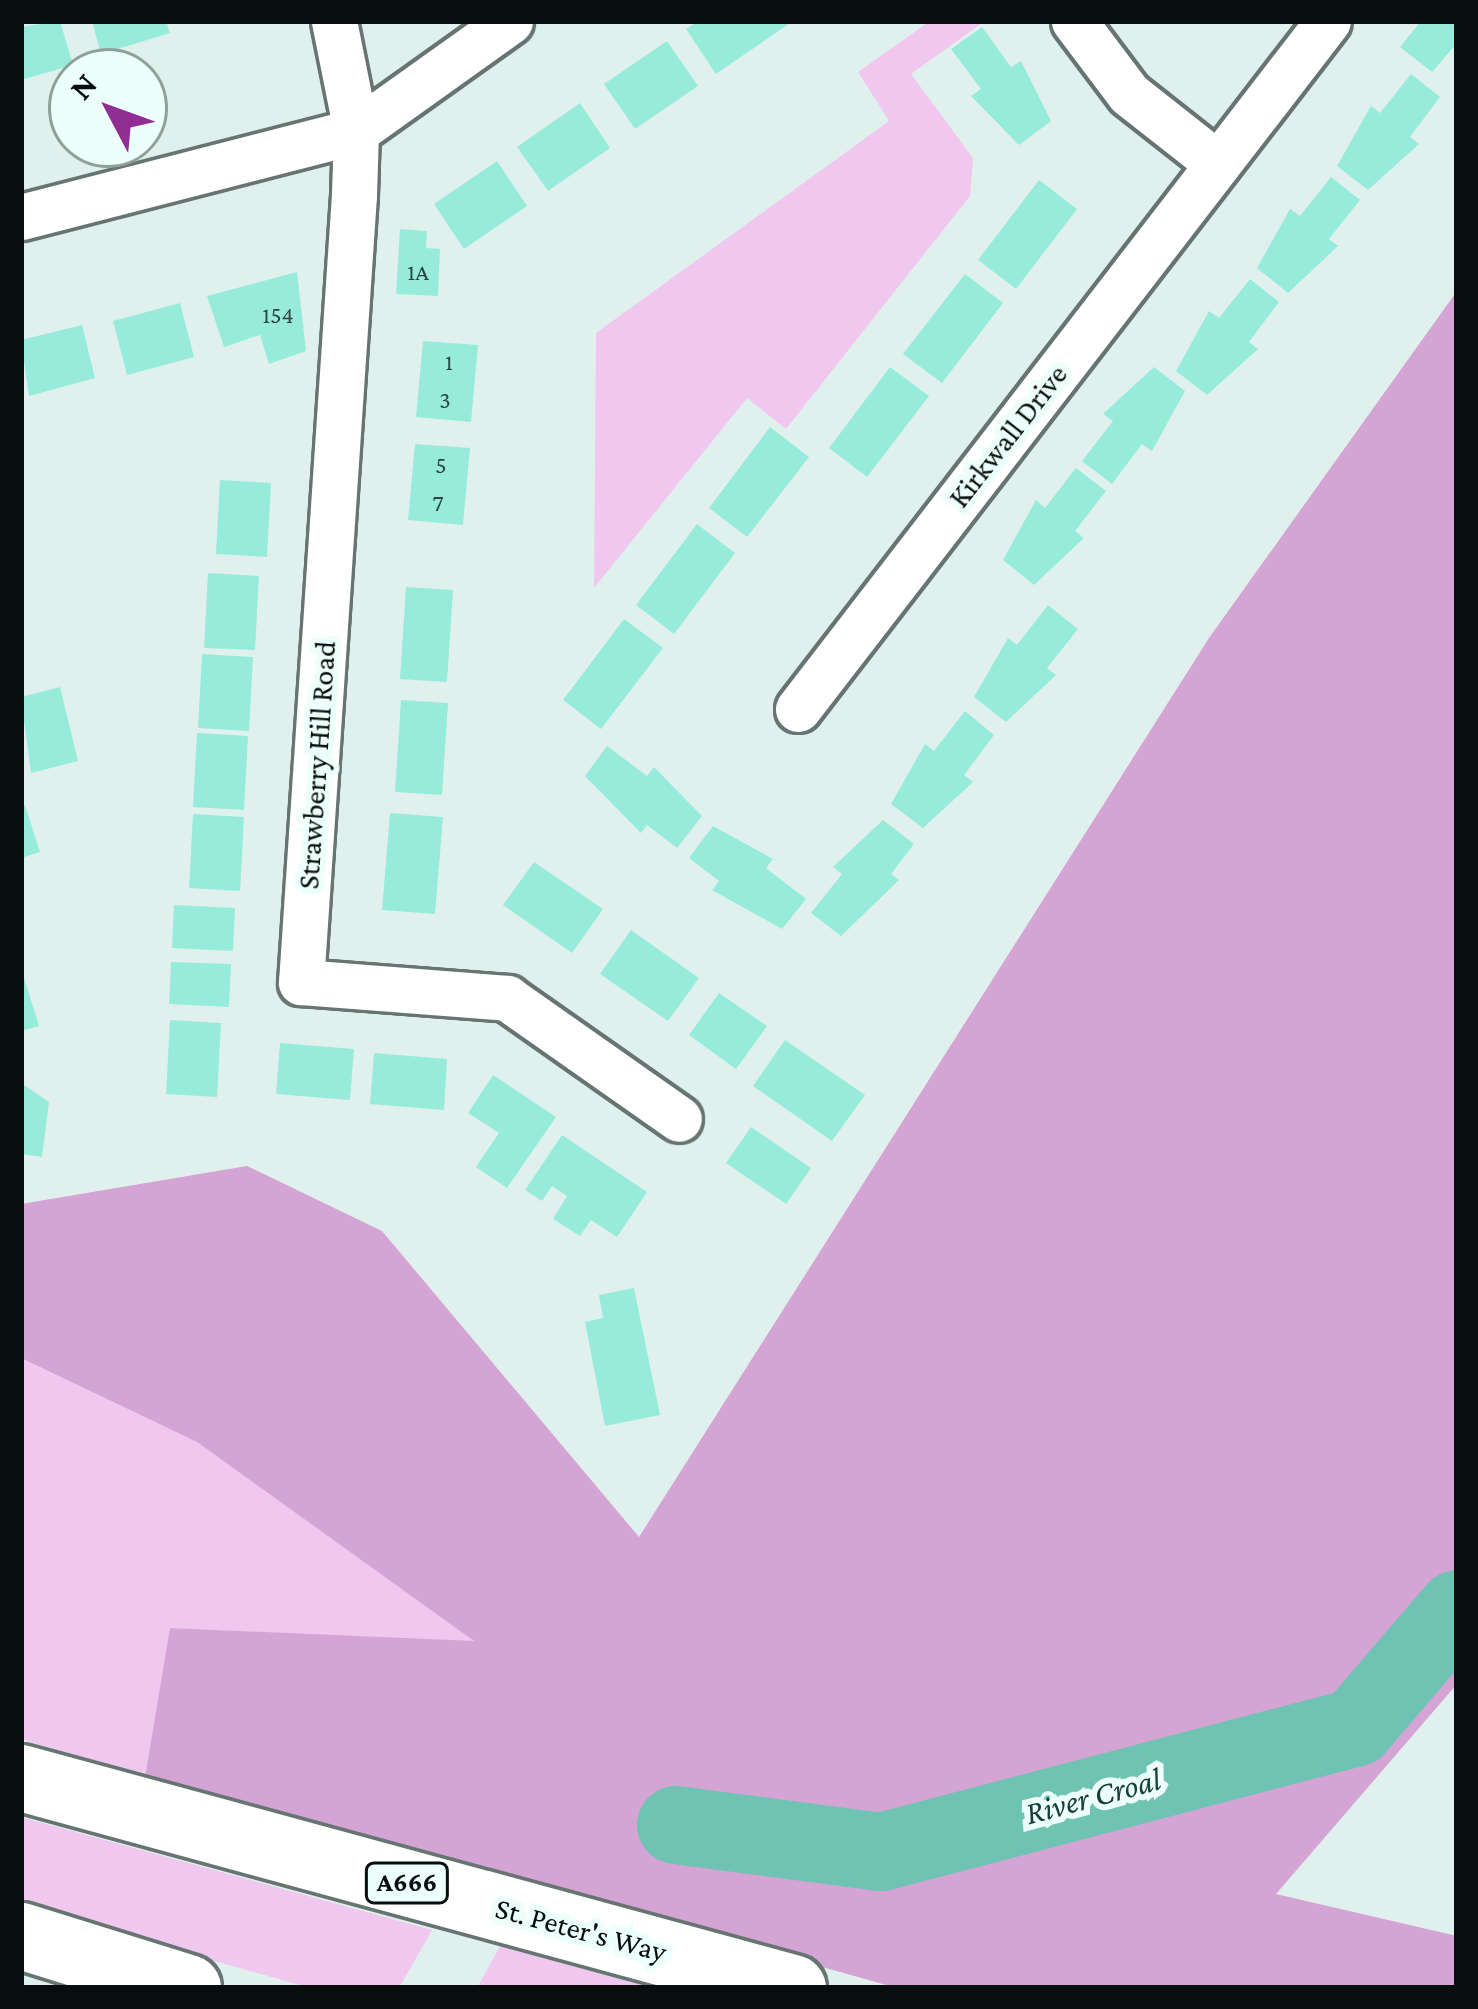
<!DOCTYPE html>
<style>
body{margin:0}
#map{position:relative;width:1478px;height:2009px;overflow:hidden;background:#e0f1ed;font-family:"Crimson Pro",serif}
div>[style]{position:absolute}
.green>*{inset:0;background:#f0c7ef}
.forest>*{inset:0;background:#d4a4d4}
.river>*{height:78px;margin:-39px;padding:0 39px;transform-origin:39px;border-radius:39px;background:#6fc3b3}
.building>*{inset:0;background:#97ebda}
.roads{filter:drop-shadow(3px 0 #667572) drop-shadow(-3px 0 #667572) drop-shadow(0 3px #667572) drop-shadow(0 -3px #667572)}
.minor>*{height:45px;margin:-22.5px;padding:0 22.5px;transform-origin:22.5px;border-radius:22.5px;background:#fff}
.highway>*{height:66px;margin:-33px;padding:0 33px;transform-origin:33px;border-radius:33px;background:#fff}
span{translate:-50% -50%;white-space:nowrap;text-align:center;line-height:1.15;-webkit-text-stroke:12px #edfffa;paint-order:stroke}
.number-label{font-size:24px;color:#2c4540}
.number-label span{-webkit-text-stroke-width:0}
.shield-label span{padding:3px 9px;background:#edfffa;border:3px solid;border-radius:9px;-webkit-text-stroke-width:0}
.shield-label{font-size:27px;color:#080e0d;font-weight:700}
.street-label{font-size:30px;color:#080e0d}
.water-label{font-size:33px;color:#173e37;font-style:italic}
.frame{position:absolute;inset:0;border:24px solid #080e0d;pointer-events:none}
.north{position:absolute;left:48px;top:48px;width:120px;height:120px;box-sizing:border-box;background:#edfffa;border:3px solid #919f9b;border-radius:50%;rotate:311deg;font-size:33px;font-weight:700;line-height:48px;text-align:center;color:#080e0d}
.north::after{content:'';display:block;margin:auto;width:42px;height:54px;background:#912e94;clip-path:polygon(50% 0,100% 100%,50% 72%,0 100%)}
</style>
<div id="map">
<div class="green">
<div style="clip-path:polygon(930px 21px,985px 21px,911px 74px,973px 158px,970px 196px,786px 429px,747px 398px,594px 588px,596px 333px,889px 121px,858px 72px)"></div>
<div style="clip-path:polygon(21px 1358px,197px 1442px,476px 1642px,171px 1628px,145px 1777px,21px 1739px)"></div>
<div style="clip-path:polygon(21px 1817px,432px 1930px,399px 1988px,310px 1988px,21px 1906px)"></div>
<div style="clip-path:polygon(500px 1946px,653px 1988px,477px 1988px)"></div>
</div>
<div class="forest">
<div style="clip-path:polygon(1457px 291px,1457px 1684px,1276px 1894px,1457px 1936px,1457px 1988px,897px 1988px,145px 1777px,170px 1628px,474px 1641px,197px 1442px,21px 1358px,21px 1204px,247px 1166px,382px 1231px,639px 1537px,1209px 638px)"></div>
</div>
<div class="river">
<div style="left:676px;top:1825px;width:207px;rotate:7.5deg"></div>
<div style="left:881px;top:1852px;width:491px;rotate:-14.7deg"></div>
<div style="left:1356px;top:1727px;width:155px;rotate:-49.4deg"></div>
</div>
<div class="building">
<div style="clip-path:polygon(60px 21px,73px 65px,21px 80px,21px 27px)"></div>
<div style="clip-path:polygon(92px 21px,166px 21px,170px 33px,101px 54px)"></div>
<div style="clip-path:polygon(698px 21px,793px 21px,716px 74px,686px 29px)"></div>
<div style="clip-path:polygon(1421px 21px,1457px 21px,1457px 43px,1432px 72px,1400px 47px)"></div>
<div style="clip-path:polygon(982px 27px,1011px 67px,1021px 61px,1051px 121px,1019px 145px,971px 96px,981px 89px,951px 49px)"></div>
<div style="clip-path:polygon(667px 41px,698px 86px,635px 129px,604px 84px)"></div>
<div style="clip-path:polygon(1411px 74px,1440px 97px,1410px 137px,1419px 144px,1368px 190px,1337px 166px,1371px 106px,1380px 113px)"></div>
<div style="clip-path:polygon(580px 103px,610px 148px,548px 191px,517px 147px)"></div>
<div style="clip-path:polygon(497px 161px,527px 206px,464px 249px,434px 204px)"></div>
<div style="clip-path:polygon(1331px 177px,1360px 200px,1329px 239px,1338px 246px,1288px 293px,1257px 268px,1290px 209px,1300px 216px)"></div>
<div style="clip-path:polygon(1039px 180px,1077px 209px,1016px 289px,978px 260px)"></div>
<div style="clip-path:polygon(400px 229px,427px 231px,426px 248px,440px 249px,438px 296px,396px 294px)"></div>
<div style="clip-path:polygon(297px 272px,306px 351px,269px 364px,260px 335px,224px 347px,207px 296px)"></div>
<div style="clip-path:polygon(965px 274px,1003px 303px,942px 383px,903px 354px)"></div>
<div style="clip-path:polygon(1250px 279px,1279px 302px,1249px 342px,1258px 349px,1207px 395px,1176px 371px,1209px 311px,1219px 318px)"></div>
<div style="clip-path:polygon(180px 303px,194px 357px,127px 375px,113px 321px)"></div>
<div style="clip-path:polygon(82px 325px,95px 378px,29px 396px,21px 340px)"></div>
<div style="clip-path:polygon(423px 341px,478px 345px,471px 422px,416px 417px)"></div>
<div style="clip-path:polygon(890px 367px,929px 396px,867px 477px,829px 448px)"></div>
<div style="clip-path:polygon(1154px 367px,1185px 391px,1152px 451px,1142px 444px,1112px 484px,1082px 461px,1113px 421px,1103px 414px)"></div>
<div style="clip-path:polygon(770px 427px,809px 457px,747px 537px,709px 508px)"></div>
<div style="clip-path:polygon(415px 444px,470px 448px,463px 525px,408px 520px)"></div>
<div style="clip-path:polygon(1076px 468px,1106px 491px,1075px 531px,1084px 538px,1034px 585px,1003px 560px,1036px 500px,1045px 508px)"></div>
<div style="clip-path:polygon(220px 480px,271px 483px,267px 557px,216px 554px)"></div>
<div style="clip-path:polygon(697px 524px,735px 553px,674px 634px,636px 605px)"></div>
<div style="clip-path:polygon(208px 573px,259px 576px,255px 650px,204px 648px)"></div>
<div style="clip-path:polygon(406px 587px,453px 590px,447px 682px,400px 679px)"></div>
<div style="clip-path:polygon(1048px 605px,1078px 629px,1047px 668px,1056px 675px,1006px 722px,974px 697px,1008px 638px,1017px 645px)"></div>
<div style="clip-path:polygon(624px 619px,663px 648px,601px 729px,563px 700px)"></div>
<div style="clip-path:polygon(202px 654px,253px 657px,249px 731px,198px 728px)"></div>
<div style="clip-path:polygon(60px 687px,78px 761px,31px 773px,21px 697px)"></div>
<div style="clip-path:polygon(401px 700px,448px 703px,442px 795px,395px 792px)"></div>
<div style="clip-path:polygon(965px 711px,994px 735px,964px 775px,973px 782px,923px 828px,891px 804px,925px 744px,934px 751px)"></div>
<div style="clip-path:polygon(197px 733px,248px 736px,244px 810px,193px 807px)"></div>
<div style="clip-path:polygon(607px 746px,647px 776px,654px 767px,702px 816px,677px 848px,647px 825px,641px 833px,585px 776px)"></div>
<div style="clip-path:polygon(25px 805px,40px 852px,21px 858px,21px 806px)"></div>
<div style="clip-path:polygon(390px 813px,443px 817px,435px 914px,382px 910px)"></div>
<div style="clip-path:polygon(193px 814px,244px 817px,240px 891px,189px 888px)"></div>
<div style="clip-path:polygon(883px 820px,914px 844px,891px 874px,899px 880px,841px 936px,811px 913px,842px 874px,833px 867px)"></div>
<div style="clip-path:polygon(713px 826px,773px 859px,766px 868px,806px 899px,782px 929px,712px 890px,719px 881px,689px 858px)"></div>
<div style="clip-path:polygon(534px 862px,603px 909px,572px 953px,503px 905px)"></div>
<div style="clip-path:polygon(174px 905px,235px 908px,233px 951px,172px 948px)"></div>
<div style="clip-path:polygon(631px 930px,699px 978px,668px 1021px,600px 974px)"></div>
<div style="clip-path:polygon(171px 962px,231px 964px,229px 1007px,169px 1004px)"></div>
<div style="clip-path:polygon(21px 968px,39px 1026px,21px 1031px)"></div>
<div style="clip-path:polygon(719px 993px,767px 1026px,736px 1069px,689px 1035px)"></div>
<div style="clip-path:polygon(170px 1020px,221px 1023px,217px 1097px,166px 1094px)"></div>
<div style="clip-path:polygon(785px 1040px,865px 1095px,832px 1141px,753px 1086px)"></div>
<div style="clip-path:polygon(280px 1043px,354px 1049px,350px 1100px,276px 1094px)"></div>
<div style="clip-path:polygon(374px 1053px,447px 1059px,444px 1110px,370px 1104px)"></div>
<div style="clip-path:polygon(493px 1075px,556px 1117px,507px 1188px,476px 1167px,499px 1133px,468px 1113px)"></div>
<div style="clip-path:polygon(21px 1083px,49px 1102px,42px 1157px,21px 1154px)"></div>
<div style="clip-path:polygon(751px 1127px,811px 1168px,786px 1204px,726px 1163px)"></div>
<div style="clip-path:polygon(562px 1135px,647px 1192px,617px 1237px,591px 1220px,580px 1236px,553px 1219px,567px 1196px,552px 1186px,542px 1201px,525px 1190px)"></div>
<div style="clip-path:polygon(634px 1288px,660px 1415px,605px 1426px,585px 1322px,603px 1318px,599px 1295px)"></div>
</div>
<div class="roads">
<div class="minor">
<div style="left:334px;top:21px;width:112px;rotate:78.7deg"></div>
<div style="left:356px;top:131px;width:64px;rotate:91.8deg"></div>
<div style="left:354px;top:195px;width:789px;rotate:93.85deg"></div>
<div style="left:301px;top:982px;width:207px;rotate:4.4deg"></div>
<div style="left:507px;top:998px;width:210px;rotate:35.1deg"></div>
<div style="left:1074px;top:21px;width:91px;rotate:53deg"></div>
<div style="left:1129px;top:94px;width:113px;rotate:38.2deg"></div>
<div style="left:21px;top:217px;width:346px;rotate:-14.4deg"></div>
<div style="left:356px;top:131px;width:189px;rotate:-35.5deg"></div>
<div style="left:798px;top:709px;width:868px;rotate:-52.39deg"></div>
</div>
<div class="highway">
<div style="left:21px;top:1778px;width:800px;rotate:15.22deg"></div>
<div style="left:21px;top:1936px;width:175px;rotate:17.3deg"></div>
</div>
</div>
<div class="number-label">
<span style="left:418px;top:272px">1A</span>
<span style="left:278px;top:315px">154</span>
<span style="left:449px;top:362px">1</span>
<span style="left:445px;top:400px">3</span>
<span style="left:441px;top:465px">5</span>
<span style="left:438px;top:503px">7</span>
</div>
<div class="shield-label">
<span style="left:407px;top:1883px">A666</span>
</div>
<div class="street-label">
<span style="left:1008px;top:436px;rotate:-52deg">Kirkwall Drive</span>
<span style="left:317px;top:765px;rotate:-86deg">Strawberry Hill Road</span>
<span style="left:581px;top:1930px;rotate:15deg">St. Peter's Way</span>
</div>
<div class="water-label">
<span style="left:1093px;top:1796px;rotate:-15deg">River Croal</span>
</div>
<div class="frame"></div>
<div class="north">N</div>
</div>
